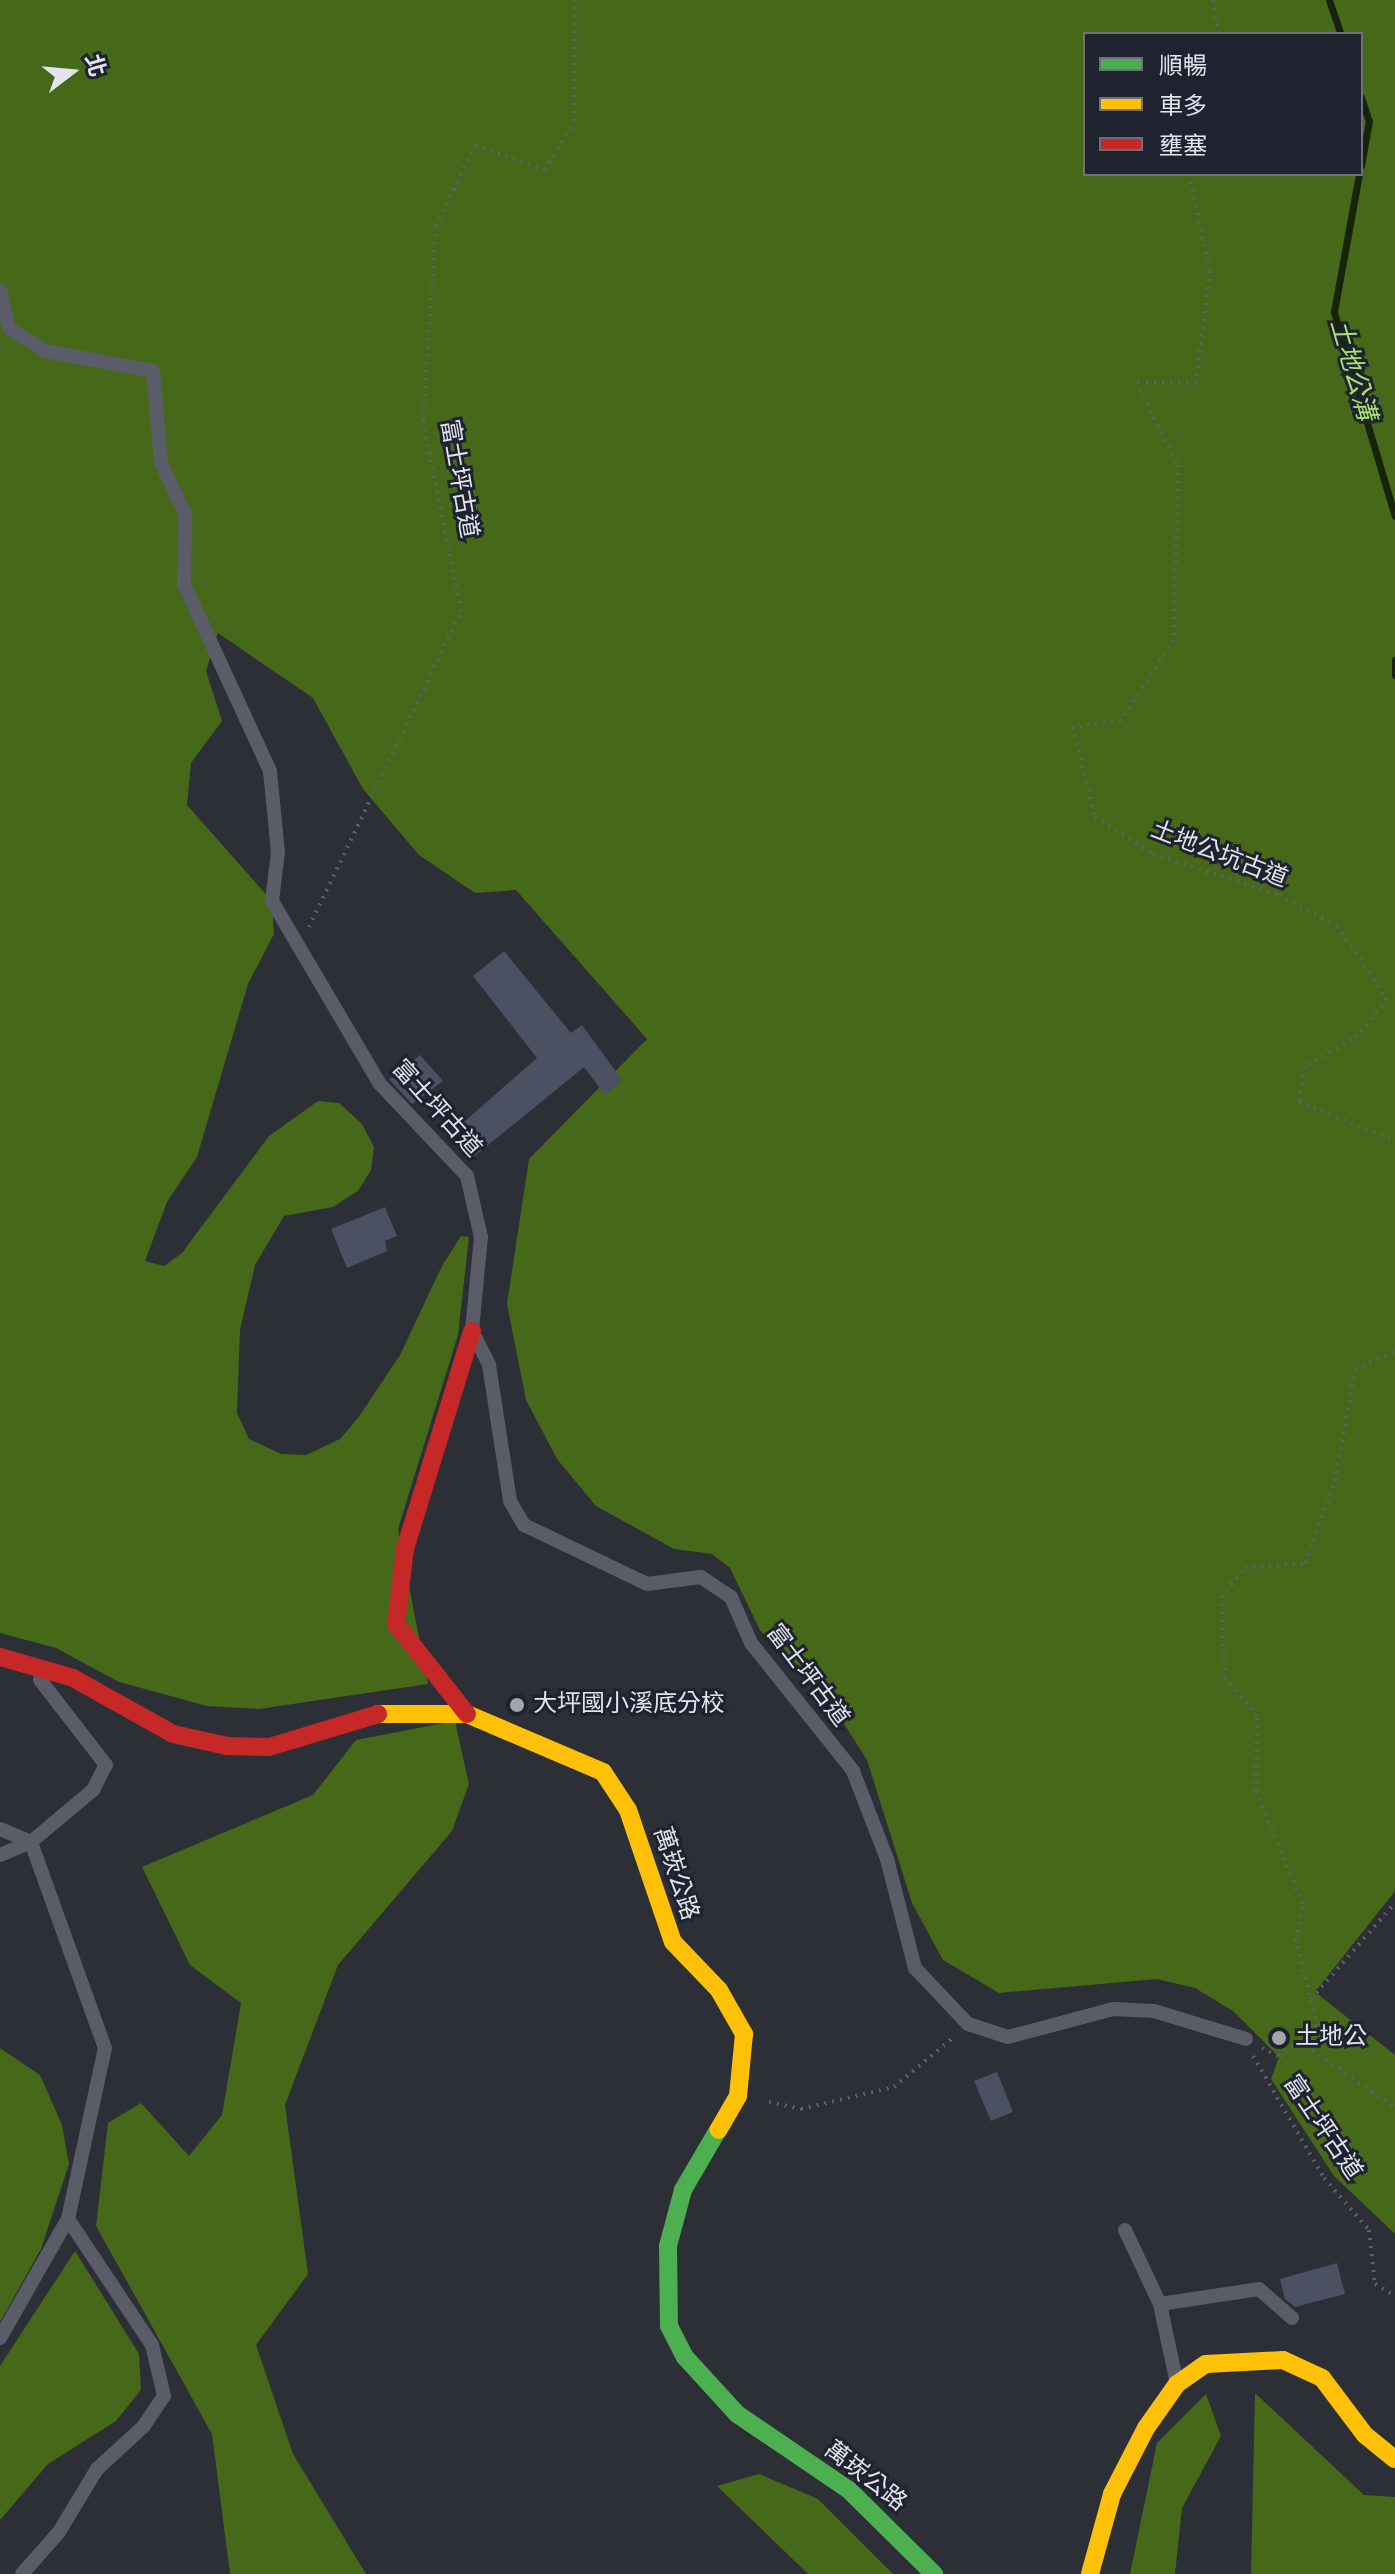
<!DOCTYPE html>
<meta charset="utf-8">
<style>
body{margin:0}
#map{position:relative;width:1395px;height:2574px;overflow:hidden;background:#2c2f36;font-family:"Alegreya Sans","Noto Sans TC",sans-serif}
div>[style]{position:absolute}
.forest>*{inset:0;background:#456819}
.stream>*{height:7px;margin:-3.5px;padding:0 3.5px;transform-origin:3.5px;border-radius:3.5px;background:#17240b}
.building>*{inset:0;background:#4b5062}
.path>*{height:4px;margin-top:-2px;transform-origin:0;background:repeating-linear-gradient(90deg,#5e6069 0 2px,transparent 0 8px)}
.lane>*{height:14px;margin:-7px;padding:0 7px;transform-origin:7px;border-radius:7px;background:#5a5d68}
.fast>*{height:18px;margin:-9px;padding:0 9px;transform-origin:9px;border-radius:9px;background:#4caf50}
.slow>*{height:18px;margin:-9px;padding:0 9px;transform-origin:9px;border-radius:9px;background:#ffc107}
.jam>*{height:18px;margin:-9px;padding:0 9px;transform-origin:9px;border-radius:9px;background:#c62828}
.dots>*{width:22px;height:22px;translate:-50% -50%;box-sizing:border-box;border:4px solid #1f2330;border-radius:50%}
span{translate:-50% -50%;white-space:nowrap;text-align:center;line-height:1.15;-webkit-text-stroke:6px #1f2330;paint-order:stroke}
.street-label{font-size:24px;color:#e1e4ed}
.poi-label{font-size:24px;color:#e1e4ed}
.left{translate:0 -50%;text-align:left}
.water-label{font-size:26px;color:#a9e270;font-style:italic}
.legend{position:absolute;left:1083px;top:32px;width:280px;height:144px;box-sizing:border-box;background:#1f2330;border:2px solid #6d707c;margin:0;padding:10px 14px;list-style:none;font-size:24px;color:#e1e4ed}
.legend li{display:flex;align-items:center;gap:16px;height:40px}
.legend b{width:40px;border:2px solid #6d707c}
.north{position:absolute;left:32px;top:32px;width:80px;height:80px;-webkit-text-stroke:6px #1f2330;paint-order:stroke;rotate:74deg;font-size:22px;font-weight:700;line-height:32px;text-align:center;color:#e1e4ed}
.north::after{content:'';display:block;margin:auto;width:28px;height:36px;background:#e1e4ed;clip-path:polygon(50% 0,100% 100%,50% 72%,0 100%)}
</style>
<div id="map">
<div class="forest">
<div style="clip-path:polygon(evenodd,0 0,1395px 0,1395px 1891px,1315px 1992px,1395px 2055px,1395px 2234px,1334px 2176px,1271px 2079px,1279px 2057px,1233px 2011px,1195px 1988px,1157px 1979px,999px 1993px,943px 1960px,912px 1903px,867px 1760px,839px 1716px,760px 1630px,730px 1568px,712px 1554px,674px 1549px,596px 1506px,557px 1459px,526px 1400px,507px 1304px,529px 1159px,647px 1039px,516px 890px,475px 893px,419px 855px,363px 789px,313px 698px,218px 633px,206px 671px,222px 721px,191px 763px,187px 805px,272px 901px,274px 934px,248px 984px,197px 1157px,167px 1202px,145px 1261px,164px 1266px,182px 1253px,269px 1136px,318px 1101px,339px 1103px,362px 1124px,374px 1147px,371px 1170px,358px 1191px,333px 1207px,284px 1216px,255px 1265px,240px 1330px,237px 1413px,249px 1439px,281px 1454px,306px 1455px,340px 1439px,358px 1418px,400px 1355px,442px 1266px,461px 1236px,469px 1237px,458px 1335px,398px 1529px,428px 1684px,259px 1709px,207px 1706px,119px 1682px,56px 1648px,0 1633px,0 0,1085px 34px,1361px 34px,1361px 174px,1085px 174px,1085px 34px)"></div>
<div style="clip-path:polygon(455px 1721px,469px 1784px,452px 1831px,338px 1965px,285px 2105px,308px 2274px,256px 2345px,293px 2454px,366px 2574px,230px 2574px,212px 2434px,96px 2226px,108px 2123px,141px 2103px,189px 2156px,222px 2115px,241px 2003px,190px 1965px,142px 1867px,313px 1795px,356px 1740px)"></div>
<div style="clip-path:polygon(0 2048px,40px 2075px,62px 2125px,69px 2164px,41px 2249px,0 2322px)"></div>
<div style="clip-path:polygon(75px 2251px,139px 2354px,141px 2390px,116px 2421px,48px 2464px,0 2520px,0 2366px)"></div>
<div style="clip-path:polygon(1255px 2393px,1364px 2495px,1395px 2497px,1395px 2574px,1251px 2574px)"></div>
<div style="clip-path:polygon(1206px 2394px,1221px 2436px,1182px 2508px,1175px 2574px,1130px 2574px,1157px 2443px)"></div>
<div style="clip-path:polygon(759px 2474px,818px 2499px,893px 2574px,808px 2574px,717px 2486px)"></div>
</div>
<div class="stream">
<div style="left:1329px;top:0;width:36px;rotate:71deg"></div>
<div style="left:1361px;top:97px;width:25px;rotate:72deg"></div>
<div style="left:1369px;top:121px;width:45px;rotate:100.3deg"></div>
<div style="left:1359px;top:174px;width:140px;rotate:100.3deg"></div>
<div style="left:1334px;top:312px;width:213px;rotate:73.4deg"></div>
<div style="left:1395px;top:660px;width:15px;rotate:90deg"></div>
</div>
<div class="building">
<div style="clip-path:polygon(504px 951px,571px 1033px,582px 1025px,622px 1080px,605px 1095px,584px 1067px,471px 1159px,450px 1134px,537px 1058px,473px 976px)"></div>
<div style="clip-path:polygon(420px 1055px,443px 1081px,412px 1104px,389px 1079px)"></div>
<div style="clip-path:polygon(385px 1207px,397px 1236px,385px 1241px,387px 1251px,347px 1268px,331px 1229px)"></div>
<div style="clip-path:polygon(997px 2072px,1013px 2112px,991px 2121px,974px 2081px)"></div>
<div style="clip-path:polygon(1337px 2263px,1345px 2294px,1295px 2307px,1285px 2299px,1280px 2279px)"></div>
</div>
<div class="path">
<div style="left:1213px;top:0;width:35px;rotate:80deg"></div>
<div style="left:1189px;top:174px;width:99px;rotate:77.8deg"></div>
<div style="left:1210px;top:271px;width:113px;rotate:97.1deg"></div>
<div style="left:1196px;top:383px;width:60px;rotate:-179deg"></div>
<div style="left:1136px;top:382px;width:93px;rotate:63.2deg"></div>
<div style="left:1178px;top:465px;width:175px;rotate:91.3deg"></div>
<div style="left:1174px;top:640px;width:96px;rotate:123.5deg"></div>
<div style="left:1121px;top:720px;width:49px;rotate:171.7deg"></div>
<div style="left:1073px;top:727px;width:93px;rotate:76.3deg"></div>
<div style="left:1095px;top:817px;width:69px;rotate:32.5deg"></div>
<div style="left:1153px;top:854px;width:133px;rotate:18deg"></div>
<div style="left:1279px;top:895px;width:66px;rotate:28.1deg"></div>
<div style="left:1337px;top:926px;width:88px;rotate:55.6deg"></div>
<div style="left:1387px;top:999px;width:46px;rotate:128.9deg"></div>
<div style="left:1358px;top:1035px;width:62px;rotate:148.9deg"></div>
<div style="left:1305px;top:1067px;width:36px;rotate:100deg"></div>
<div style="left:1299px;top:1102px;width:104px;rotate:22.1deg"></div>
<div style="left:309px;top:927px;width:351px;rotate:-64.3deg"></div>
<div style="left:461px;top:611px;width:195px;rotate:-101.3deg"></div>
<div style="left:423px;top:420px;width:194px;rotate:-86.2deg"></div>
<div style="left:436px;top:226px;width:89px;rotate:-64deg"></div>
<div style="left:475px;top:146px;width:74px;rotate:18.9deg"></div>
<div style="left:545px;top:170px;width:57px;rotate:-59.4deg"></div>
<div style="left:574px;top:121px;width:121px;rotate:-89.5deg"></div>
<div style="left:1311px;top:1999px;width:128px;rotate:-48.8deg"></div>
<div style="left:1299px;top:2041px;width:117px;rotate:34.9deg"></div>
<div style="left:1262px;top:2048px;width:19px;rotate:28deg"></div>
<div style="left:1279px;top:2057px;width:49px;rotate:-39.2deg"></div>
<div style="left:1317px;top:2026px;width:89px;rotate:-103.7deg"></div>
<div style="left:1296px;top:1940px;width:37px;rotate:-79deg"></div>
<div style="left:1303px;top:1904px;width:121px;rotate:-112.8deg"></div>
<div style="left:1256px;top:1792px;width:76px;rotate:-89.2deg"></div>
<div style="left:1257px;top:1716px;width:50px;rotate:-130.1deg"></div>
<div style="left:1225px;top:1678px;width:81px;rotate:-92.8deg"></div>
<div style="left:1221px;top:1597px;width:38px;rotate:-50deg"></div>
<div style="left:1245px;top:1568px;width:61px;rotate:-4.7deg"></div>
<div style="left:1306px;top:1563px;width:87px;rotate:-70.5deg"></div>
<div style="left:1335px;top:1481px;width:114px;rotate:-79.9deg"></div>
<div style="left:1355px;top:1369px;width:44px;rotate:-24.2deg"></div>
<div style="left:1253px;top:2056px;width:141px;rotate:59.8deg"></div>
<div style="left:1324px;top:2178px;width:69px;rotate:49.1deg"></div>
<div style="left:1369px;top:2230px;width:54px;rotate:83.7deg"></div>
<div style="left:1375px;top:2284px;width:23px;rotate:31deg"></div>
<div style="left:769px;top:2102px;width:33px;rotate:12deg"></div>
<div style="left:801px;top:2109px;width:96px;rotate:-13.3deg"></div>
<div style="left:894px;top:2087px;width:78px;rotate:-39.8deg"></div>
</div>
<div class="lane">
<div style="left:0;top:290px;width:39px;rotate:77deg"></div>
<div style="left:9px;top:328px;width:43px;rotate:32.6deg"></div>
<div style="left:45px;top:351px;width:110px;rotate:10.5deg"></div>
<div style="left:153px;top:371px;width:92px;rotate:85deg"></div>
<div style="left:161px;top:463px;width:56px;rotate:64.8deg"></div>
<div style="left:185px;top:514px;width:70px;rotate:90.8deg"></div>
<div style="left:184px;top:584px;width:206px;rotate:65.3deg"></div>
<div style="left:270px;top:771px;width:81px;rotate:84.4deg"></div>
<div style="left:278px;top:852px;width:49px;rotate:97deg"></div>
<div style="left:272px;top:901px;width:212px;rotate:59.5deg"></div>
<div style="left:380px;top:1084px;width:127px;rotate:46.6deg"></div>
<div style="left:467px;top:1176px;width:63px;rotate:77.1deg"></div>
<div style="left:481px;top:1237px;width:94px;rotate:95.5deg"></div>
<div style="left:472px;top:1331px;width:38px;rotate:63deg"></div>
<div style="left:489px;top:1365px;width:138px;rotate:81.2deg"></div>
<div style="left:510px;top:1501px;width:28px;rotate:60deg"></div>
<div style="left:524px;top:1525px;width:136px;rotate:25.6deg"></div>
<div style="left:647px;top:1584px;width:54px;rotate:-7.4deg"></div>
<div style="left:701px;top:1577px;width:36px;rotate:34deg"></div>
<div style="left:731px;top:1597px;width:50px;rotate:66.5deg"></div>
<div style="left:751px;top:1643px;width:164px;rotate:51.4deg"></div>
<div style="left:853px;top:1771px;width:94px;rotate:68.9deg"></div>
<div style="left:887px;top:1859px;width:113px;rotate:75.6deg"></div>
<div style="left:915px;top:1968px;width:77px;rotate:46.6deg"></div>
<div style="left:968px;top:2024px;width:42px;rotate:18deg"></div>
<div style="left:1008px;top:2037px;width:109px;rotate:-14.9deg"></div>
<div style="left:1113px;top:2009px;width:41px;rotate:2.8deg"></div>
<div style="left:1154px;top:2011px;width:96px;rotate:16.9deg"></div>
<div style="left:0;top:1829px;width:34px;rotate:23deg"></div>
<div style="left:0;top:1855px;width:34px;rotate:-23deg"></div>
<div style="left:1125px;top:2230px;width:82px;rotate:64.7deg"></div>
<div style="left:1160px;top:2304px;width:77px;rotate:78deg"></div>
<div style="left:1160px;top:2304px;width:100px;rotate:-8.6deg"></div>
<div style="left:1259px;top:2289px;width:44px;rotate:41.3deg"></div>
<div style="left:0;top:2338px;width:137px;rotate:-60.3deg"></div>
<div style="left:22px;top:2574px;width:56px;rotate:-48.6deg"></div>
<div style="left:59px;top:2532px;width:74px;rotate:-58.9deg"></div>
<div style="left:97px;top:2469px;width:62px;rotate:-42.4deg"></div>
<div style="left:143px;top:2427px;width:37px;rotate:-56deg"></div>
<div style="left:164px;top:2396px;width:52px;rotate:-103.2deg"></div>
<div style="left:152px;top:2345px;width:151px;rotate:-123.7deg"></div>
<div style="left:68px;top:2219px;width:175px;rotate:-77.8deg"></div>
<div style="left:105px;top:2048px;width:219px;rotate:-109.8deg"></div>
<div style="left:31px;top:1842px;width:81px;rotate:-40deg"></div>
<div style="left:93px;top:1790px;width:28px;rotate:-63deg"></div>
<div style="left:106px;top:1765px;width:108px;rotate:-127.8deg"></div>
</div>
<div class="fast">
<div style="left:718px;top:2130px;width:69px;rotate:120.3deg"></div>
<div style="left:683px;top:2190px;width:58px;rotate:105deg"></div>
<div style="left:668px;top:2246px;width:80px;rotate:89.3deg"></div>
<div style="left:669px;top:2326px;width:35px;rotate:63deg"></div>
<div style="left:685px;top:2357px;width:77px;rotate:47.6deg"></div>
<div style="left:737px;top:2414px;width:135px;rotate:34.2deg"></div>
<div style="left:849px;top:2490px;width:120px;rotate:44.7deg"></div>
</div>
<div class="slow">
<div style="left:378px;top:1714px;width:89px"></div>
<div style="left:467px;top:1714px;width:148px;rotate:23.1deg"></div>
<div style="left:603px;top:1772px;width:45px;rotate:56.7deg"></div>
<div style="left:628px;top:1810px;width:139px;rotate:71.2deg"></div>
<div style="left:673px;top:1942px;width:66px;rotate:46.2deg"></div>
<div style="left:719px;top:1990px;width:51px;rotate:60.4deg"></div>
<div style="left:744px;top:2034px;width:62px;rotate:95.5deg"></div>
<div style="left:738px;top:2096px;width:39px;rotate:120deg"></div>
<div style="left:1090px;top:2574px;width:83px;rotate:-74.6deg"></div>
<div style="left:1112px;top:2494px;width:74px;rotate:-62.7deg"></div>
<div style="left:1146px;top:2428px;width:54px;rotate:-54.8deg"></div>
<div style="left:1177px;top:2384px;width:35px;rotate:-35deg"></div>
<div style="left:1206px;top:2364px;width:77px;rotate:-3deg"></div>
<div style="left:1283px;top:2360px;width:43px;rotate:24.8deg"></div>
<div style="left:1322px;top:2378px;width:71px;rotate:53deg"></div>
<div style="left:1365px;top:2435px;width:38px;rotate:39deg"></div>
</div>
<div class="jam">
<div style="left:0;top:1657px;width:76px;rotate:16deg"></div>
<div style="left:73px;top:1678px;width:115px;rotate:29.2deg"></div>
<div style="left:173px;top:1734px;width:55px;rotate:12.5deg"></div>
<div style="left:227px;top:1746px;width:42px;rotate:1.4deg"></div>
<div style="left:269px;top:1747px;width:114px;rotate:-16.8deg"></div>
<div style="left:467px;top:1714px;width:115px;rotate:-128.3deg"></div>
<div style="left:396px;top:1624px;width:76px;rotate:-83.2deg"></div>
<div style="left:405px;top:1549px;width:228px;rotate:-72.9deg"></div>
</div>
<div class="dots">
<div style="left:517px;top:1705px;background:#a2a5ad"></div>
<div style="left:1279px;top:2038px;background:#a2a5ad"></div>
</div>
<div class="street-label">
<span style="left:458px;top:479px;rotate:80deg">富士坪古道</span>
<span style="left:1219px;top:855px;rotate:21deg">土地公坑古道</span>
<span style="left:436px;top:1109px;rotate:48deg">富士坪古道</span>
<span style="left:807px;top:1676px;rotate:53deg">富士坪古道</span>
<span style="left:675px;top:1874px;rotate:72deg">萬崁公路</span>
<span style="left:1322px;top:2128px;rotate:56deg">富士坪古道</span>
<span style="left:865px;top:2477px;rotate:38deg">萬崁公路</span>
</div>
<div class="poi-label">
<span class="left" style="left:533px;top:1705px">大坪國小溪底分校</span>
<span class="left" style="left:1295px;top:2038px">土地公</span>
</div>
<div class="water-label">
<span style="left:1352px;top:370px;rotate:74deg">土地公溝</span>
</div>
<ul class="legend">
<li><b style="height:10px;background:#4caf50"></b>順暢</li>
<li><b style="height:10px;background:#ffc107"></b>車多</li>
<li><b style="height:10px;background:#c62828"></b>壅塞</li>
</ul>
<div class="north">北</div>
</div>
